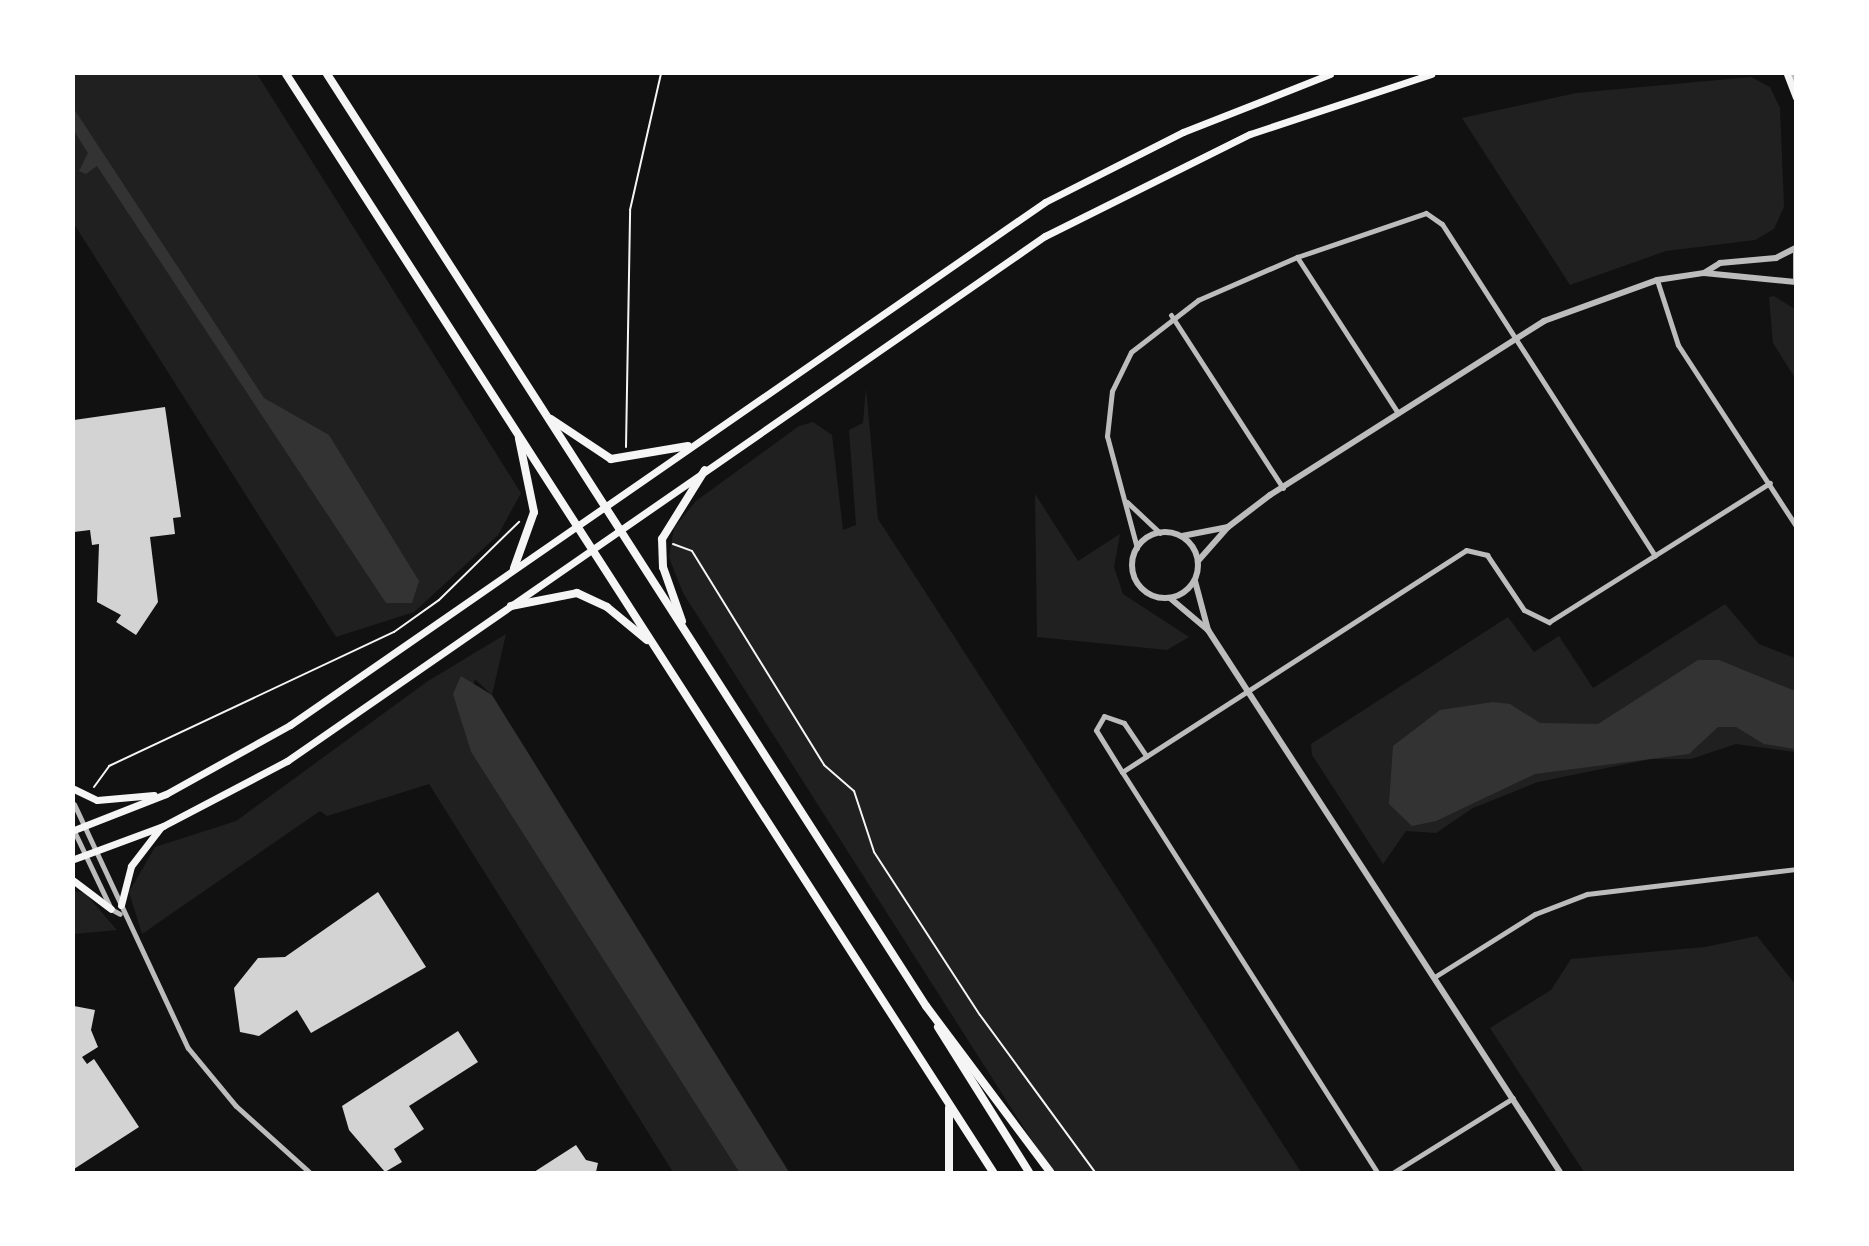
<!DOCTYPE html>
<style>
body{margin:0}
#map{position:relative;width:1869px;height:1246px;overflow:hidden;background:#111;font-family:"IBM Plex Sans",sans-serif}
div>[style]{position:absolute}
.green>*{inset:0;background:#202020}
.water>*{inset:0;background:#333}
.building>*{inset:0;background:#d3d3d3}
.path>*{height:2px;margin:-1px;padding:0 1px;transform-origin:1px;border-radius:1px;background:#f5f5f5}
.minor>*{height:5px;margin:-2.5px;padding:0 2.5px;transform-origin:2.5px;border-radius:2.5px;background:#bcbcbc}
.tertiary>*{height:6px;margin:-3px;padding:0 3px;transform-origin:3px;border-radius:3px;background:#bcbcbc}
.tertiary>.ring{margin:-3px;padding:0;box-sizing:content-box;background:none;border:6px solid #bcbcbc;border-radius:50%}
.secondary>*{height:7px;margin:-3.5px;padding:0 3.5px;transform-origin:3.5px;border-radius:3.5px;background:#f5f5f5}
.primary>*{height:8px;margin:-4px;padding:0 4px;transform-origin:4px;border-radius:4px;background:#f5f5f5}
span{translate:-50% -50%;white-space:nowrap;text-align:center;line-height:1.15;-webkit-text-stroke:5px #fff;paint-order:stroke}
.frame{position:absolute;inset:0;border:75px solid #fff;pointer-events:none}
</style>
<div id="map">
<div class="green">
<div style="clip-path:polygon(74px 74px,257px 74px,521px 493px,498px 535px,414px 612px,336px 637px,74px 224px)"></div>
<div style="clip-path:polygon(1751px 77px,1770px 87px,1780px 108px,1784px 207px,1774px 229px,1755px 240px,1666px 251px,1570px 285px,1462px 118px,1576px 93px)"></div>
<div style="clip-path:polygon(1774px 296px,1795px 309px,1795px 378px,1773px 343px,1769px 297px)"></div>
<div style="clip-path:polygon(866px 388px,878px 519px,1301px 1172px,1052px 1172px,683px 593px,669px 557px,674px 528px,696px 501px,799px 426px,813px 422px,832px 435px,843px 530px,856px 525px,849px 430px,863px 423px)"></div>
<div style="clip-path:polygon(1035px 494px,1078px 561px,1120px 534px,1114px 567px,1123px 594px,1189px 637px,1167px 650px,1037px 637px)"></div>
<div style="clip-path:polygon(1725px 604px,1759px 644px,1795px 658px,1795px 752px,1736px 744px,1691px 759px,1651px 759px,1538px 782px,1473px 808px,1436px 833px,1406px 831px,1383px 864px,1312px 755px,1311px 744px,1508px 617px,1534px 652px,1559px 636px,1593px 688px)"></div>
<div style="clip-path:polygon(506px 634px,492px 695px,475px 679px,463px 725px,471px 752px,739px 1172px,673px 1172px,429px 784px,327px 816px,320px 811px,142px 934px,129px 892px,155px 847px,236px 821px,428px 681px)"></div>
<div style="clip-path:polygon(74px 891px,85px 893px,117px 930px,74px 934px)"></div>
<div style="clip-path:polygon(1757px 936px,1795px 984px,1795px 1172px,1584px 1172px,1490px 1028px,1551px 990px,1571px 959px,1705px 947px)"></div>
</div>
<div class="water">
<div style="clip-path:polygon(74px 109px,264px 398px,329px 435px,419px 581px,412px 603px,386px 603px,97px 166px,86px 174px,79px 171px,88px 153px,74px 131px)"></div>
<div style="clip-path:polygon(1698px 660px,1719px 660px,1795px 691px,1795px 749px,1764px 744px,1736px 727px,1718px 727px,1689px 754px,1535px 774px,1436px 821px,1412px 826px,1389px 804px,1393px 746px,1440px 710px,1493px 702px,1510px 704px,1540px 723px,1598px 724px)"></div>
<div style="clip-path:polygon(461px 676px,492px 695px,789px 1172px,739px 1172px,471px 752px,453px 694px)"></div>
</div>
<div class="building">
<div style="clip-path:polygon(165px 407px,181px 517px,173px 518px,175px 534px,150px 537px,158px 602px,136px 635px,116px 622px,121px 615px,97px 602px,99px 544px,92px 545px,90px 530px,74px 532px,74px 420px)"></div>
<div style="clip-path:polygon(378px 892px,426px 967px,311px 1033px,297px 1010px,259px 1036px,240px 1032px,234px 988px,258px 958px,285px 957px)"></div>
<div style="clip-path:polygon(74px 1006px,95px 1010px,91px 1030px,98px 1047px,82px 1057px,87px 1064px,94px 1059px,139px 1127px,74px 1169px)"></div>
<div style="clip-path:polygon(458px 1031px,478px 1062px,409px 1106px,424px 1129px,394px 1149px,402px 1162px,385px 1172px,349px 1130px,342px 1106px)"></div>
<div style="clip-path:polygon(576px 1145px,586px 1160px,598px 1163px,596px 1172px,534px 1172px)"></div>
</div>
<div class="path">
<div style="left:626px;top:447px;width:237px;rotate:-89deg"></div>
<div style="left:630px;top:210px;width:139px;rotate:-77.2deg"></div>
<div style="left:673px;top:544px;width:20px;rotate:20deg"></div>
<div style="left:692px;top:551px;width:251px;rotate:58.3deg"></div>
<div style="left:824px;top:765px;width:40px;rotate:41deg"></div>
<div style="left:854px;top:791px;width:64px;rotate:71.8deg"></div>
<div style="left:874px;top:852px;width:194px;rotate:57deg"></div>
<div style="left:980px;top:1015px;width:195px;rotate:53.8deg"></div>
<div style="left:94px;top:787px;width:26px;rotate:-54deg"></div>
<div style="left:109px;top:766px;width:315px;rotate:-25.2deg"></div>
<div style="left:394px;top:632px;width:55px;rotate:-35.4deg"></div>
<div style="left:439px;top:600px;width:112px;rotate:-44.3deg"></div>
</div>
<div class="minor">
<div style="left:1297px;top:257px;width:186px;rotate:57.1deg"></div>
<div style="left:1657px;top:280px;width:68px;rotate:72.1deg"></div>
<div style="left:1678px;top:345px;width:216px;rotate:56.9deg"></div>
<div style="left:1171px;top:315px;width:206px;rotate:57.1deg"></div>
<div style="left:1127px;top:502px;width:45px;rotate:43.2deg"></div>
<div style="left:1137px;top:548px;width:116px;rotate:-105deg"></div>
<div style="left:1107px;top:436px;width:45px;rotate:-83.7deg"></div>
<div style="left:1112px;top:391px;width:43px;rotate:-64deg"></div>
<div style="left:1131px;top:352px;width:85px;rotate:-37.8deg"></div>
<div style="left:1198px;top:300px;width:108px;rotate:-23.5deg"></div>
<div style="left:1297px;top:257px;width:136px;rotate:-18.8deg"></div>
<div style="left:1426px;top:213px;width:19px;rotate:35deg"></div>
<div style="left:1442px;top:224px;width:394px;rotate:57.3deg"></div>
<div style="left:1122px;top:772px;width:49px;rotate:-121.8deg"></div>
<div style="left:1096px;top:730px;width:16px;rotate:-60deg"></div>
<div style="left:1104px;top:716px;width:21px;rotate:19deg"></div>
<div style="left:1124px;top:723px;width:40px;rotate:56deg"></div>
<div style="left:74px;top:804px;width:269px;rotate:65deg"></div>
<div style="left:188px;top:1048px;width:75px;rotate:50.4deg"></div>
<div style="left:236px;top:1106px;width:98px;rotate:42.1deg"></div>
<div style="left:74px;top:831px;width:86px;rotate:64.6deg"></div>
<div style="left:111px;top:909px;width:10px;rotate:29deg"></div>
<div style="left:1436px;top:976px;width:117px;rotate:-32.1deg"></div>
<div style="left:1535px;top:914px;width:56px;rotate:-21deg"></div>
<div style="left:1587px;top:894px;width:210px;rotate:-6.8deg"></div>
<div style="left:1377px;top:1172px;width:474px;rotate:-122.5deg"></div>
<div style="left:1122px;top:772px;width:409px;rotate:-32.8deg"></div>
<div style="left:1466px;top:550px;width:22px;rotate:13deg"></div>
<div style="left:1487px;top:555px;width:66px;rotate:56.1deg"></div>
<div style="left:1524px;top:610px;width:28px;rotate:26deg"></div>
<div style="left:1549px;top:622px;width:261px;rotate:-32.2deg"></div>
<div style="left:1394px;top:1172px;width:140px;rotate:-31.9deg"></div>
</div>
<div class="tertiary">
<div style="left:1794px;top:74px;width:15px;rotate:82deg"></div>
<div style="left:1796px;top:250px;width:29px;rotate:90deg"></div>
<div style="left:1704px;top:273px;width:19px;rotate:-32deg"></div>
<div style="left:1720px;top:263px;width:56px;rotate:-5.1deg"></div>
<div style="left:1776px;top:258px;width:22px;rotate:-27deg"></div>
<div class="ring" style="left:1132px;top:532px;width:60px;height:60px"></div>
<div style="left:1182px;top:536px;width:47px;rotate:-11.1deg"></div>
<div style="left:1198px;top:561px;width:45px;rotate:-48.6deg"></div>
<div style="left:1228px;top:527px;width:53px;rotate:-37.3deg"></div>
<div style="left:1270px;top:495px;width:325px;rotate:-32.4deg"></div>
<div style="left:1544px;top:321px;width:120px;rotate:-19.9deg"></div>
<div style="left:1657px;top:280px;width:48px;rotate:-8.5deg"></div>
<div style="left:1704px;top:273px;width:92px;rotate:5.6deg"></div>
<div style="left:1195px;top:581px;width:51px;rotate:75.1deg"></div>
<div style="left:1208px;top:630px;width:646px;rotate:57deg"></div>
<div style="left:1170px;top:598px;width:50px;rotate:40.1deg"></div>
</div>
<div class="secondary">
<div style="left:1787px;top:74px;width:25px;rotate:69deg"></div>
<div style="left:74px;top:789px;width:25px;rotate:26deg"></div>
<div style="left:97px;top:800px;width:57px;rotate:-5deg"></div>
<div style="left:74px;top:830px;width:99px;rotate:-21.4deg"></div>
<div style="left:166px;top:794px;width:142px;rotate:-29.1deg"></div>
<div style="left:290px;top:725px;width:918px;rotate:-34.71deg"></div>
<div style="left:1045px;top:202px;width:155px;rotate:-26.9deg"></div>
<div style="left:1183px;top:132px;width:158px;rotate:-21.5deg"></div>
<div style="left:74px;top:859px;width:95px;rotate:-20.3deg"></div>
<div style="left:163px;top:826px;width:140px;rotate:-27.7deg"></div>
<div style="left:287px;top:761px;width:922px;rotate:-34.71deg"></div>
<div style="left:1045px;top:236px;width:229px;rotate:-26.5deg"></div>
<div style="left:1250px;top:134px;width:191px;rotate:-18.3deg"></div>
<div style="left:74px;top:881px;width:46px;rotate:37.1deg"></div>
<div style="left:121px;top:905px;width:40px;rotate:-75.6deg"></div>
<div style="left:131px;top:866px;width:49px;rotate:-52.4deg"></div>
</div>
<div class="primary">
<div style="left:286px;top:74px;width:1306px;rotate:57.22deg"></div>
<div style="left:327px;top:74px;width:1108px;rotate:57.27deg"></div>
<div style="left:926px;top:1006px;width:207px;rotate:53.2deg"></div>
<div style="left:551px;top:419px;width:72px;rotate:33.7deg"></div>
<div style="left:611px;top:459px;width:78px;rotate:-9.6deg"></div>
<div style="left:514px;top:568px;width:59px;rotate:-70.3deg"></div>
<div style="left:534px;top:512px;width:75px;rotate:-101.6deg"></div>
<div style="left:511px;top:606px;width:67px;rotate:-11.1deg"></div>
<div style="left:577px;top:593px;width:33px;rotate:25deg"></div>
<div style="left:607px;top:607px;width:52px;rotate:39.5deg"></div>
<div style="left:682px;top:621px;width:57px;rotate:-109.4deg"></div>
<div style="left:663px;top:567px;width:28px;rotate:-92deg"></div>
<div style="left:662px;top:539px;width:81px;rotate:-58.1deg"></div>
<div style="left:938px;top:1027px;width:171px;rotate:57.9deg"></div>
<div style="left:949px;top:1172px;width:64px;rotate:-90deg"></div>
</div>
<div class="frame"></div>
</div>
